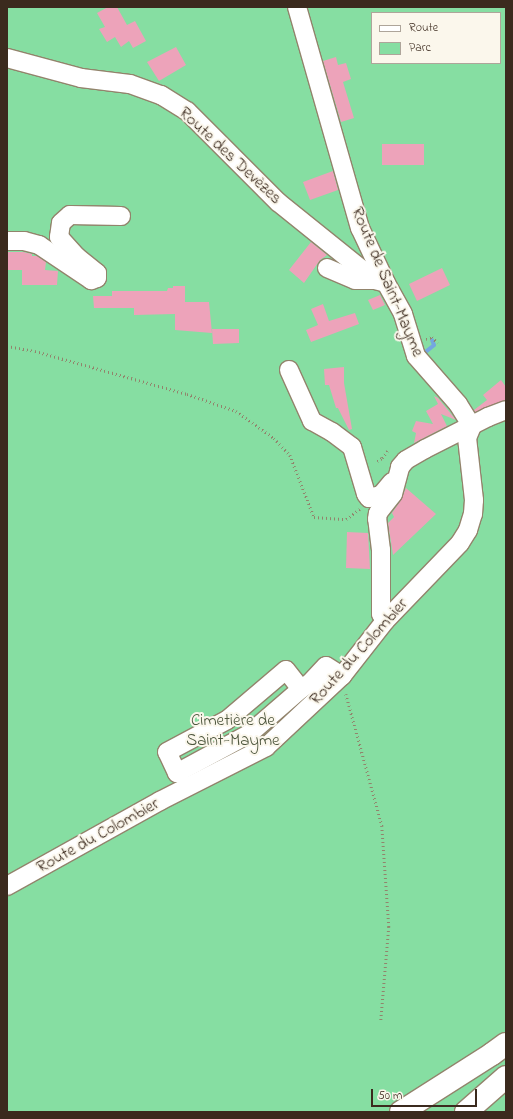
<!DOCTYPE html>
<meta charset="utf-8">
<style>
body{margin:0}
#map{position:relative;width:513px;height:1119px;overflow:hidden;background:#eaddba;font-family:"Indie Flower",sans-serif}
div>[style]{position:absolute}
.green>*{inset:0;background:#86dea2}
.stream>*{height:4px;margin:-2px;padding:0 2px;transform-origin:2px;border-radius:2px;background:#74a7e0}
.building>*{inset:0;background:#eda3ba}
.path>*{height:2.5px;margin-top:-1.25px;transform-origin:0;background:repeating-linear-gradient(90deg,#92846c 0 1px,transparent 0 4px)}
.roads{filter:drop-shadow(1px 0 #92846c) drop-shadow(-1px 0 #92846c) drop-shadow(0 1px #92846c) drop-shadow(0 -1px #92846c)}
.minor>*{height:18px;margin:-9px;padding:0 9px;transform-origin:9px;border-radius:9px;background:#fff}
.major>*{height:22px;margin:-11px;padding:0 11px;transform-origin:11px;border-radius:11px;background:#fff}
span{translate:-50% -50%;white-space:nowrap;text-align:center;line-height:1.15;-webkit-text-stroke:4px #fbf7ec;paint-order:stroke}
.street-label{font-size:17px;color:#3b2a1e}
.park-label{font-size:17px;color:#4e573f}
.frame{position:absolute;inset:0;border:8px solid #3b2a1e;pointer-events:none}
.legend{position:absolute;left:371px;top:12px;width:130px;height:52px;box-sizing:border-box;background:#fbf7ec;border:1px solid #aea59a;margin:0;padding:5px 7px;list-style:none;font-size:12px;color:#3b2a1e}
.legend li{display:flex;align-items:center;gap:8px;height:20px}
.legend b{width:20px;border:1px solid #aea59a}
.scale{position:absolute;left:371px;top:1089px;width:106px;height:18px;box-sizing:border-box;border:2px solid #3b2a1e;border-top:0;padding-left:5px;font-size:12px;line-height:14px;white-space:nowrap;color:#3b2a1e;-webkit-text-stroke:3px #fbf7ec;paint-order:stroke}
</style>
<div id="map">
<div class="green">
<div style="clip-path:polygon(evenodd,7px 7px,506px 7px,506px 1112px,7px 1112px,7px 7px,372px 13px,500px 13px,500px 63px,372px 63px,372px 13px)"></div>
</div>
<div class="stream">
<div style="left:423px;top:354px;width:14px;rotate:-39deg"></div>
<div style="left:434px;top:345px;width:5px;rotate:-112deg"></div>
</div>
<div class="building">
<div style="clip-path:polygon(108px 7px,117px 7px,127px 25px,135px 21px,146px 41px,133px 48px,129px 41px,121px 47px,115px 37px,107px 42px,99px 29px,105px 27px,97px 13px)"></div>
<div style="clip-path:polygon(176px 47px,186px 65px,159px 81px,147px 62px)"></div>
<div style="clip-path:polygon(336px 57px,338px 65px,346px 63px,351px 79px,343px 82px,354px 118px,341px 122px,323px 61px)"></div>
<div style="clip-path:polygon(382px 144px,424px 144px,424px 165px,382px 165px)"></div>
<div style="clip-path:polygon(333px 171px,338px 190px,310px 200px,303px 182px)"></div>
<div style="clip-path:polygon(311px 242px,327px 255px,320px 260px,304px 283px,289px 270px)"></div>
<div style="clip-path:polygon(7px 252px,23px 252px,32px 254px,32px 256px,37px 256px,46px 262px,45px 270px,58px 271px,57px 285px,22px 285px,22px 270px,7px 270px)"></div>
<div style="clip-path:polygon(442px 268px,450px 285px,417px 301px,409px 284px)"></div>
<div style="clip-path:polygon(173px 286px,185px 286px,185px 302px,209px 302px,212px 333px,175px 330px,175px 314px,134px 315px,134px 308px,94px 308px,93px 296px,112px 296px,112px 291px,167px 291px,168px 288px,173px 288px)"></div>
<div style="clip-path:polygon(380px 295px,385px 305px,373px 310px,368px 300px)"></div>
<div style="clip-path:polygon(323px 304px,329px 321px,355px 313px,359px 324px,311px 342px,306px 330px,318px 325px,311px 309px)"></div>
<div style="clip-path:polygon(212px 329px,239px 329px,239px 343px,213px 344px)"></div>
<div style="clip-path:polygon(344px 367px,344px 383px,352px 429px,349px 430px,338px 408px,336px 408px,329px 385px,325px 385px,324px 369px)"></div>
<div style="clip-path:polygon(501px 380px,506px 387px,506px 400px,475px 412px,474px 410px,487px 400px,483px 395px)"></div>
<div style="clip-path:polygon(434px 396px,438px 398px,456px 420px,441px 414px,447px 426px,414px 443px,416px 433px,412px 431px,416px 421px,433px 424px,426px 411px,438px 404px)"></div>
<div style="clip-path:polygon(406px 488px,436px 514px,393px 555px,388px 523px,394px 517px,392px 513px,401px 500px)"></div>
<div style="clip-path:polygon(347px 532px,368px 533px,370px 569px,346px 568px)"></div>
</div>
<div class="path">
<div style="left:426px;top:339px;width:6px;rotate:-18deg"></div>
<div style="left:432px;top:337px;width:8px;rotate:45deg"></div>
<div style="left:7px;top:346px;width:28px;rotate:10deg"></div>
<div style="left:35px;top:351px;width:158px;rotate:15.8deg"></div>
<div style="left:187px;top:394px;width:52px;rotate:19.1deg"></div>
<div style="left:236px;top:411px;width:47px;rotate:35.4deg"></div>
<div style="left:274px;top:438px;width:23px;rotate:47deg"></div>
<div style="left:290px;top:455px;width:66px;rotate:68.8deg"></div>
<div style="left:314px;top:517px;width:32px;rotate:4deg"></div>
<div style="left:346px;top:519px;width:17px;rotate:-36deg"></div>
<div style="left:377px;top:461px;width:6px;rotate:-31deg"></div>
<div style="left:382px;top:458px;width:9px;rotate:-54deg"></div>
<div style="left:346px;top:694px;width:137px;rotate:74.7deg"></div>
<div style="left:382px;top:826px;width:101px;rotate:86deg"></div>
<div style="left:389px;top:927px;width:94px;rotate:94.9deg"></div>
</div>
<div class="roads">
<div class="minor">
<div style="left:297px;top:7px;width:230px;rotate:74.1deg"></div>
<div style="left:360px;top:228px;width:61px;rotate:64.7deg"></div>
<div style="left:386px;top:283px;width:35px;rotate:61deg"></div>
<div style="left:403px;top:314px;width:44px;rotate:72.8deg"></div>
<div style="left:416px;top:356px;width:64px;rotate:48.8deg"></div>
<div style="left:458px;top:404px;width:26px;rotate:58deg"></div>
<div style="left:7px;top:58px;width:77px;rotate:15.1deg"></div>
<div style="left:81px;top:78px;width:49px;rotate:7deg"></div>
<div style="left:130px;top:84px;width:33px;rotate:20deg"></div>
<div style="left:161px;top:95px;width:31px;rotate:32deg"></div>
<div style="left:187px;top:111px;width:129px;rotate:45deg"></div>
<div style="left:278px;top:202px;width:124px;rotate:38.8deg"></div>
<div style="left:375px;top:280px;width:11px;rotate:15deg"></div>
<div style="left:7px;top:241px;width:17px"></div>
<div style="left:24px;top:241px;width:16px;rotate:15deg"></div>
<div style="left:39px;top:245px;width:63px;rotate:33.9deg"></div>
<div style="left:91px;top:280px;width:6px;rotate:-18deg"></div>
<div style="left:97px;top:278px;width:5px;rotate:-90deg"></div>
<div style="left:97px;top:273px;width:26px;rotate:-141deg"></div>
<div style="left:77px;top:257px;width:27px;rotate:-132deg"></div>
<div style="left:59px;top:237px;width:14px;rotate:-82deg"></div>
<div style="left:61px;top:223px;width:12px;rotate:-42deg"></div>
<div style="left:70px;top:215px;width:51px;rotate:1.1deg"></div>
<div style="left:327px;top:268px;width:30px;rotate:23deg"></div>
<div style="left:355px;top:280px;width:20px"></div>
<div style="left:289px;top:370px;width:56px;rotate:65.7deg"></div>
<div style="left:312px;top:421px;width:23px;rotate:29deg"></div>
<div style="left:332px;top:432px;width:25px;rotate:37deg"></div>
<div style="left:352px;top:447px;width:49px;rotate:73.4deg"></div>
<div style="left:366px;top:494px;width:5px;rotate:53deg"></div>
<div style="left:369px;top:498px;width:12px;rotate:-14deg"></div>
<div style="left:381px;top:495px;width:17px;rotate:-50deg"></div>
<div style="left:385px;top:621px;width:8px;rotate:-120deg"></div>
<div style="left:381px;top:614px;width:64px;rotate:-90deg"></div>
<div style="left:381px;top:550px;width:31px;rotate:-97deg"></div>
<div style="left:377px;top:519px;width:6px;rotate:-81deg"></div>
<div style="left:378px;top:513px;width:24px;rotate:-52deg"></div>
<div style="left:393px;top:494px;width:28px;rotate:-75deg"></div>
<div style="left:400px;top:467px;width:9px;rotate:-49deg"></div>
<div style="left:406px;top:460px;width:22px;rotate:-30deg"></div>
<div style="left:425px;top:449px;width:71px;rotate:-26.9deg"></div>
<div style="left:488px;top:417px;width:19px;rotate:-21deg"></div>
<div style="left:286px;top:670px;width:24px;rotate:52deg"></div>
<div style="left:301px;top:689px;width:69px;rotate:139.1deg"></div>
<div style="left:249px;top:734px;width:82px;rotate:151.6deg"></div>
<div style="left:177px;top:773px;width:23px;rotate:-115deg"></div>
<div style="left:167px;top:752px;width:68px;rotate:-28.1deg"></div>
<div style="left:227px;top:720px;width:77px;rotate:-40.3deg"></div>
<div style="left:301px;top:689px;width:11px;rotate:-34deg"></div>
<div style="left:310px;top:683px;width:23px;rotate:-47deg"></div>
<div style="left:326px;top:666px;width:19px;rotate:32deg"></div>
<div style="left:7px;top:886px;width:175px;rotate:-29.1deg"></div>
<div style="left:160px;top:801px;width:119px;rotate:-27deg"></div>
<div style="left:266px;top:747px;width:104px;rotate:-43.1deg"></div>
<div style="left:342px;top:676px;width:70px;rotate:-52deg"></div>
<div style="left:385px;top:621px;width:108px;rotate:-46.1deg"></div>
<div style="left:460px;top:543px;width:15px;rotate:-58deg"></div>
<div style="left:468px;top:530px;width:17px;rotate:-73deg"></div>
<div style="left:473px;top:514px;width:14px;rotate:-86deg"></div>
<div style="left:474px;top:500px;width:62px;rotate:-96.4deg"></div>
<div style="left:467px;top:438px;width:13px;rotate:-67deg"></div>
</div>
<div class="major">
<div style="left:401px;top:1112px;width:108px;rotate:-32.5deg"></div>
<div style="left:492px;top:1054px;width:17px;rotate:-36deg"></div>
<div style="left:466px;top:1112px;width:53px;rotate:-41.2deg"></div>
</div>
</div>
<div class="street-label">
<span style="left:230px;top:156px;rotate:43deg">Route des Devèzes</span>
<span style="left:387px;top:282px;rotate:67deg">Route de Saint-Mayme</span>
<span style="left:359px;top:652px;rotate:-48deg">Route du Colombier</span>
<span style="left:98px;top:836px;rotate:-29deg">Route du Colombier</span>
</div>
<div class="park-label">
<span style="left:233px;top:731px">Cimetière de<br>Saint-Mayme</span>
</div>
<div class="frame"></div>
<ul class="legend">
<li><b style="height:5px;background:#fff"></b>Route</li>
<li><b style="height:11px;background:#86dea2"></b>Parc</li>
</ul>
<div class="scale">50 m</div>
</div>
